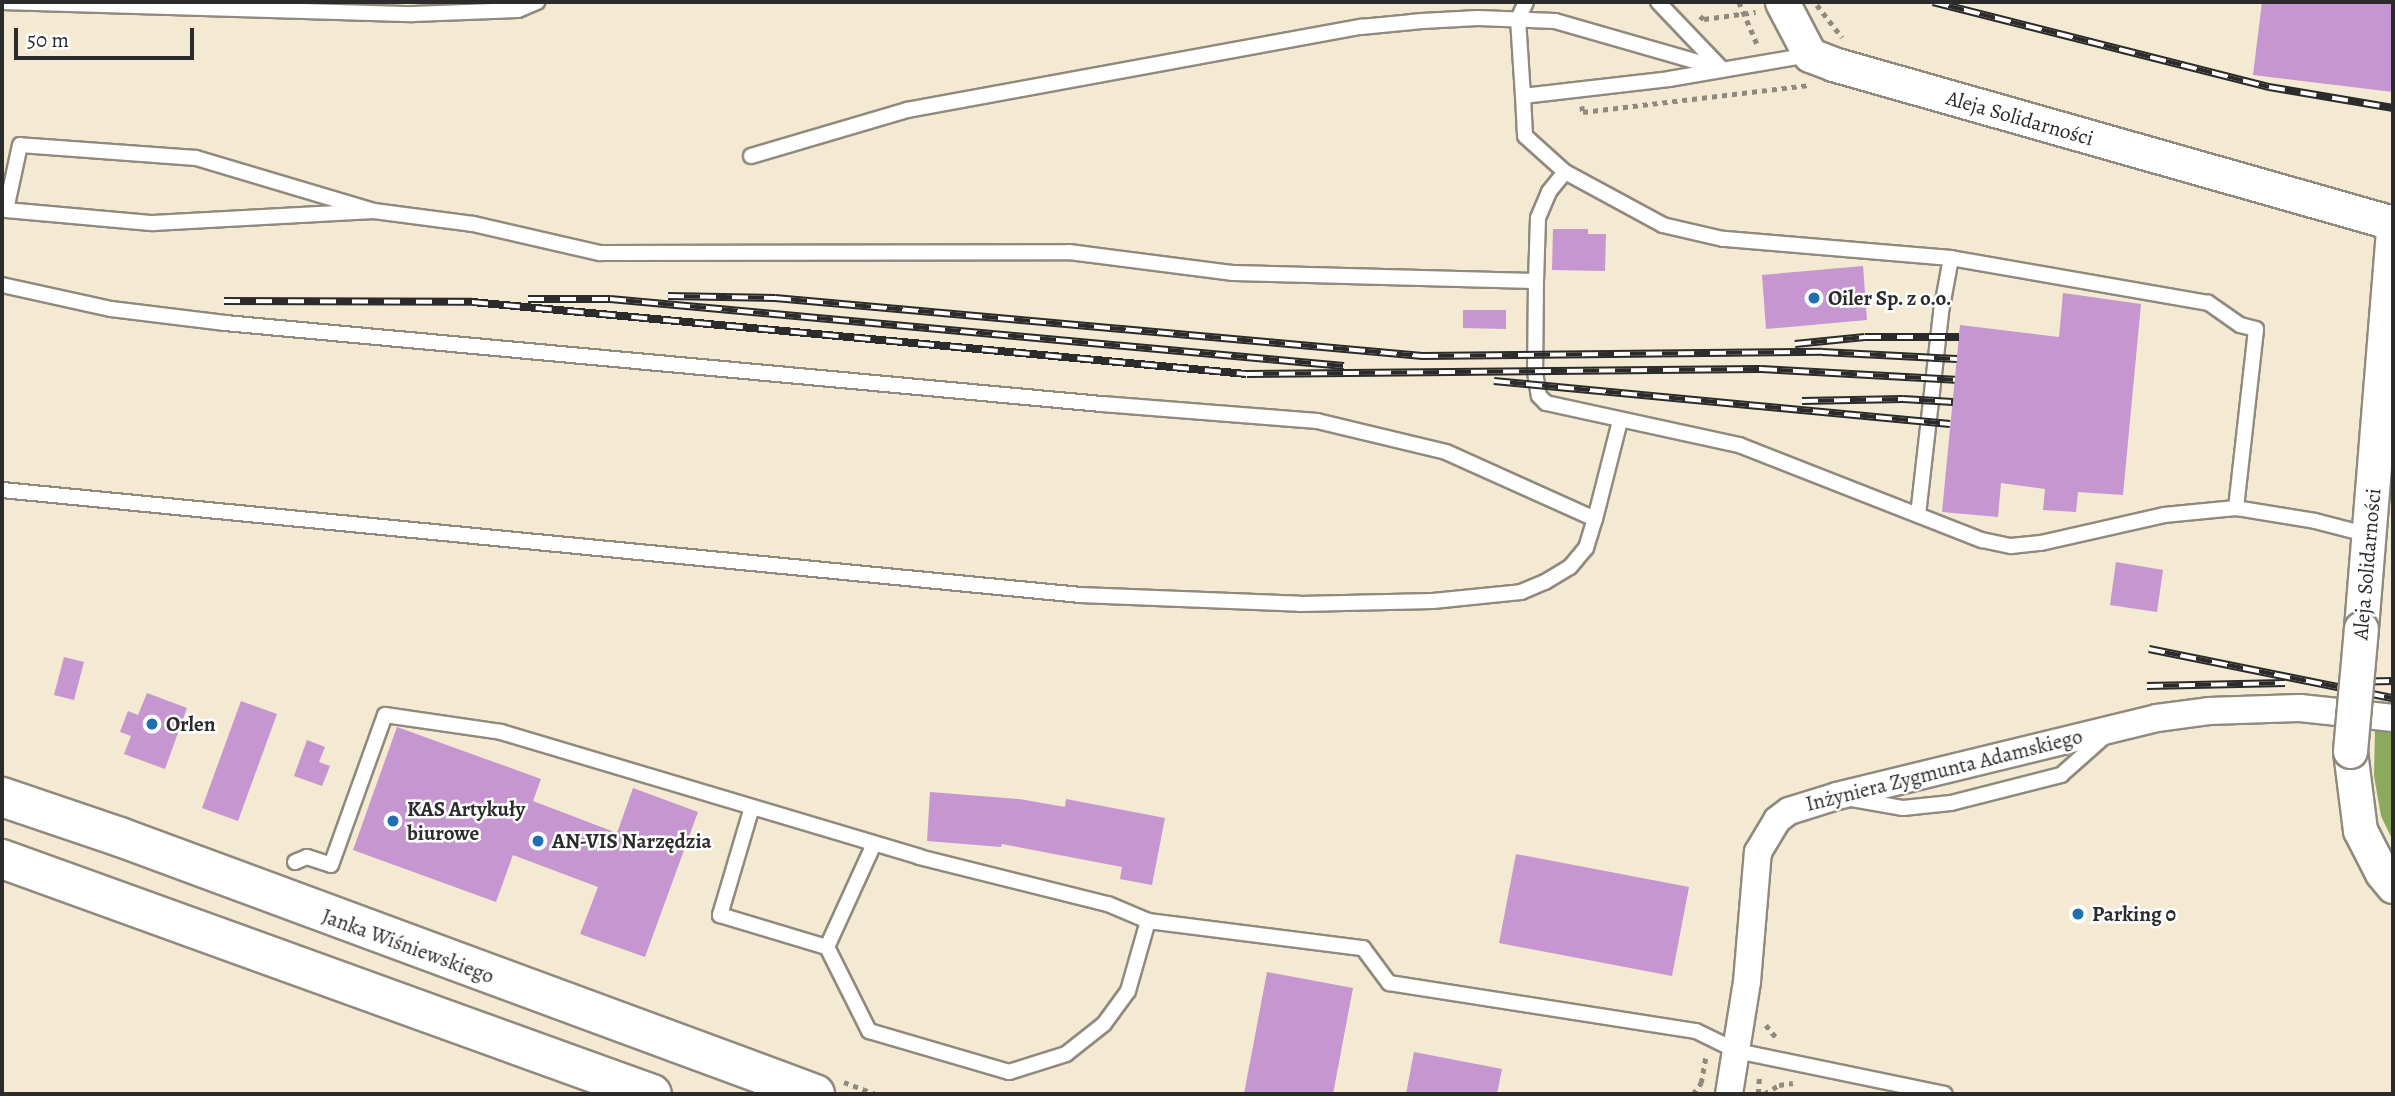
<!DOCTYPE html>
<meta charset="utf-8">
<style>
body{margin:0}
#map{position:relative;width:2395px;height:1096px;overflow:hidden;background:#f4e9d2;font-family:Alegreya,serif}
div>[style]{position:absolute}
.forest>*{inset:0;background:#8caa5e}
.building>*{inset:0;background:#c596cf}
.path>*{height:4.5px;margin-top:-2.25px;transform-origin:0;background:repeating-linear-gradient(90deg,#908a7e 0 5px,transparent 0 10px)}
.roads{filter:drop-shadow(2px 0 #908a7e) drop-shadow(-2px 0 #908a7e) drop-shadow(0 2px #908a7e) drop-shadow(0 -2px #908a7e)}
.service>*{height:14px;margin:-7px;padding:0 7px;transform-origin:7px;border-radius:7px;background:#fff}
.minor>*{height:26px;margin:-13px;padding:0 13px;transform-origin:13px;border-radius:13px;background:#fff}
.tertiary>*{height:33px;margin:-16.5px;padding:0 16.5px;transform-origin:16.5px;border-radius:16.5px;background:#fff}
.trunk>*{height:38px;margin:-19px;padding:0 19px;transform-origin:19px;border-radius:19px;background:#fff}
.rail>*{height:8px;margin-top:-4px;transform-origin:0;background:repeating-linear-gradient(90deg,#fff 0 16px,#2b2b2b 0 32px);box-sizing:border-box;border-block:2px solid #2b2b2b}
.bridges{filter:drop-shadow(2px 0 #908a7e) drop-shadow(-2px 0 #908a7e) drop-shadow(0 2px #908a7e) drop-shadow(0 -2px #908a7e)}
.tertiary-bridge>*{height:33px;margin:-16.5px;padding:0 16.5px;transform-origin:16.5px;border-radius:16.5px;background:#fff}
.dots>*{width:19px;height:19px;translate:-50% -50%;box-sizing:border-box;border:4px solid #fff;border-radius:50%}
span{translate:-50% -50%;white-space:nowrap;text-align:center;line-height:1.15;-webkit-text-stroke:5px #fff;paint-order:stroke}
.street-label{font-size:21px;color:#2b2b2b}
.poi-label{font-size:21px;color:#2b2b2b;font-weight:700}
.left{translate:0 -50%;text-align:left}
.frame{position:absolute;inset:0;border:4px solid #2b2b2b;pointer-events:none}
.scale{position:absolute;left:14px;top:28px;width:180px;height:32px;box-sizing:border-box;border:4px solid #2b2b2b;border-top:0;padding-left:9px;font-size:21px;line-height:24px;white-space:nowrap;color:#2b2b2b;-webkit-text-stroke:5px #fff;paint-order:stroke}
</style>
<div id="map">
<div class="forest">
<div style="clip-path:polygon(2375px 728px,2393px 731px,2393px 841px,2381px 816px,2374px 776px)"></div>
</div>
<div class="building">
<div style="clip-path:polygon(2262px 2px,2393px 2px,2393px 92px,2253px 75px)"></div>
<div style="clip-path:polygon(1553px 229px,1588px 229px,1588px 234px,1606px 234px,1605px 271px,1552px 270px)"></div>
<div style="clip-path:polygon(1863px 266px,1867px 320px,1766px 329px,1762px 275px)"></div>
<div style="clip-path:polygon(2063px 293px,2141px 304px,2123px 495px,2078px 492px,2076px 512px,2043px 510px,2045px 489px,2001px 483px,1998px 517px,1942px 512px,1960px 325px,2059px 337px)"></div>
<div style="clip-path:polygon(1463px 310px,1506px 310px,1506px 329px,1463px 328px)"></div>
<div style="clip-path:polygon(2116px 562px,2163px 570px,2157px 612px,2110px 605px)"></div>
<div style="clip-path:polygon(64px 657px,84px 662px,74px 700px,54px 695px)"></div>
<div style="clip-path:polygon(147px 693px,187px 708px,165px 769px,124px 754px,131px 736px,120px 732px,128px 711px,138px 715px)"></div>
<div style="clip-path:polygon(241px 701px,277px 714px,238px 821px,202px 808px)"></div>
<div style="clip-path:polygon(397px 727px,541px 779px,533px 801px,617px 833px,633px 788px,698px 812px,645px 957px,580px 934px,598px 887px,513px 855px,496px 902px,353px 850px)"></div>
<div style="clip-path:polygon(307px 740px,325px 747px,319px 762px,330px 766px,322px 786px,294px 776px)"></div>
<div style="clip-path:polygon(930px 792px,1019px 799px,1065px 807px,1066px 799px,1165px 818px,1152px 885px,1120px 879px,1122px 867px,1002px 844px,1001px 847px,927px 841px)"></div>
<div style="clip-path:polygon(1516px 854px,1689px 887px,1672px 976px,1499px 943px)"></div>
<div style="clip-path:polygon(1267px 972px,1353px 988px,1333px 1094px,1244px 1094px)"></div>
<div style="clip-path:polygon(1414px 1052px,1502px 1069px,1497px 1094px,1406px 1094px)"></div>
</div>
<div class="path">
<div style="left:1739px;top:2px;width:48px;rotate:66.6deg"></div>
<div style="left:1817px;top:5px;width:41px;rotate:52deg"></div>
<div style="left:1700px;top:16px;width:5px;rotate:37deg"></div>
<div style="left:1704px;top:19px;width:52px;rotate:-7.7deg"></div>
<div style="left:1582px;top:106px;width:6px;rotate:81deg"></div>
<div style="left:1583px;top:112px;width:227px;rotate:-6.8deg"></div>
<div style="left:1766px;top:1025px;width:19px;rotate:51deg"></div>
<div style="left:844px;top:1082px;width:34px;rotate:21deg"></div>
<div style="left:1693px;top:1094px;width:14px;rotate:-54deg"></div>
<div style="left:1701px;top:1083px;width:27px;rotate:-80deg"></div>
<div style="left:1758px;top:1094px;width:16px;rotate:-86deg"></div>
<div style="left:1764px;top:1094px;width:17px;rotate:-31deg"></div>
<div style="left:1779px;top:1085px;width:14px;rotate:-8deg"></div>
</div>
<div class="roads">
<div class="service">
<div style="left:2px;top:2px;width:411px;rotate:1.7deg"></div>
<div style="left:413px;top:14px;width:105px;rotate:-2.2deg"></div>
<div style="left:518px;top:10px;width:21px;rotate:-23deg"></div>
<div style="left:1526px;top:2px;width:19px;rotate:115deg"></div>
<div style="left:1518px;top:19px;width:77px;rotate:86.3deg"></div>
<div style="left:1523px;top:96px;width:147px;rotate:-6.6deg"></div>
<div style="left:1669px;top:79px;width:143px;rotate:-9.7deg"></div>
<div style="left:1658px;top:2px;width:91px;rotate:46.3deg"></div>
<div style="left:1523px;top:96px;width:40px;rotate:87.1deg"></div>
<div style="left:1525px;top:136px;width:54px;rotate:42deg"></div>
<div style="left:751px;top:156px;width:163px;rotate:-16.4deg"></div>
<div style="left:907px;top:110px;width:462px;rotate:-10.4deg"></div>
<div style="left:1361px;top:27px;width:61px;rotate:-5.6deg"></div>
<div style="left:1422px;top:21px;width:56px;rotate:-3.1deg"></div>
<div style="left:1478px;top:18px;width:77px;rotate:2.2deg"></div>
<div style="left:1555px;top:21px;width:174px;rotate:16deg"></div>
<div style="left:374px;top:211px;width:186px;rotate:-163.4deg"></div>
<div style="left:196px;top:158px;width:176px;rotate:-175.8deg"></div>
<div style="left:20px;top:145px;width:66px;rotate:102.2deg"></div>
<div style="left:6px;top:210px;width:148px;rotate:5.1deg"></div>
<div style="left:153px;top:223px;width:221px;rotate:-3.1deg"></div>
<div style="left:374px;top:211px;width:100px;rotate:7.5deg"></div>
<div style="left:473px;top:224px;width:130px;rotate:12.9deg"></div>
<div style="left:600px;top:253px;width:469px;rotate:-0.1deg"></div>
<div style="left:1069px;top:252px;width:164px;rotate:7.3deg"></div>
<div style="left:1232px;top:273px;width:304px;rotate:1.5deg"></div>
<div style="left:2px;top:285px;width:112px;rotate:12.4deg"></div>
<div style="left:111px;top:309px;width:115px;rotate:7deg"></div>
<div style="left:225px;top:323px;width:881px;rotate:5.28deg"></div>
<div style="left:1102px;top:404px;width:216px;rotate:4.5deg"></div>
<div style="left:1317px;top:421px;width:133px;rotate:13.5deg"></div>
<div style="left:1446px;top:452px;width:163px;rotate:24.2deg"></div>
<div style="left:1595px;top:519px;width:101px;rotate:-75.7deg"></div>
<div style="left:2px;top:490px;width:1083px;rotate:5.56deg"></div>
<div style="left:1080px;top:595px;width:220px;rotate:2.3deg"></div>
<div style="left:1300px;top:604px;width:133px;rotate:-1.3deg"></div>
<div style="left:1433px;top:601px;width:88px;rotate:-5.8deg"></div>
<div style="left:1521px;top:592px;width:26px;rotate:-23deg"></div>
<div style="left:1545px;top:582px;width:29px;rotate:-31deg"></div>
<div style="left:1570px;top:567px;width:25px;rotate:-50deg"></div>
<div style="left:1586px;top:548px;width:30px;rotate:-73deg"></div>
<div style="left:2236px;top:508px;width:180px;rotate:-83.6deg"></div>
<div style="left:2256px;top:329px;width:16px;rotate:-166deg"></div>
<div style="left:2240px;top:325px;width:39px;rotate:-145deg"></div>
<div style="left:2208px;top:303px;width:261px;rotate:-170.1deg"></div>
<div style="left:1951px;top:258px;width:229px;rotate:-175.2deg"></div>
<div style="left:1723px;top:239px;width:62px;rotate:-166.9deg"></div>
<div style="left:1663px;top:225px;width:111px;rotate:-151.6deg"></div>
<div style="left:1565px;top:172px;width:26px;rotate:129deg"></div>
<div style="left:1549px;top:192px;width:28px;rotate:113deg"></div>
<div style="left:1538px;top:218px;width:63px;rotate:91.8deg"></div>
<div style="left:1536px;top:281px;width:91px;rotate:90.6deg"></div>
<div style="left:1535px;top:372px;width:24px;rotate:81deg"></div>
<div style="left:1539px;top:396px;width:10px;rotate:45deg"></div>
<div style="left:1546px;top:403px;width:198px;rotate:12.3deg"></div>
<div style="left:1739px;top:445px;width:261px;rotate:21.4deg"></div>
<div style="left:1982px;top:540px;width:30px;rotate:12deg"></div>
<div style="left:2011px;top:546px;width:30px;rotate:-6deg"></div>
<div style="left:2041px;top:543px;width:126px;rotate:-12.8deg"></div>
<div style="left:2164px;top:515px;width:72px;rotate:-5.6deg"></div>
<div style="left:2236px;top:508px;width:80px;rotate:9.3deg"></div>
<div style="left:2315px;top:521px;width:56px;rotate:14.5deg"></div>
<div style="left:1918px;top:515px;width:204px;rotate:-83.5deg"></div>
<div style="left:1941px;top:312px;width:55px;rotate:-79.5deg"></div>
<div style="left:1852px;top:799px;width:52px;rotate:10deg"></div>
<div style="left:1903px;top:808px;width:48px;rotate:-5.9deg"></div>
<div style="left:1951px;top:803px;width:114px;rotate:-14.3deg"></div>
<div style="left:2061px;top:775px;width:60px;rotate:-41.6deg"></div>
<div style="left:752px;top:807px;width:113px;rotate:106.5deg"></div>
<div style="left:720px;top:915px;width:112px;rotate:16.7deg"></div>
<div style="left:827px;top:947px;width:94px;rotate:63.4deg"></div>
<div style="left:869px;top:1031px;width:146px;rotate:16.3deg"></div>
<div style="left:1009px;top:1072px;width:60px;rotate:-17.5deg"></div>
<div style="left:1066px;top:1054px;width:48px;rotate:-38.3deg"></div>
<div style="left:1104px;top:1024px;width:41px;rotate:-54deg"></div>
<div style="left:1128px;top:991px;width:73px;rotate:-74.1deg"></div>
<div style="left:295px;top:862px;width:13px;rotate:-23deg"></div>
<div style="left:307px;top:857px;width:25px;rotate:18deg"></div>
<div style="left:331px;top:865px;width:159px;rotate:-70.2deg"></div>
<div style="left:385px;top:715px;width:117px;rotate:8.3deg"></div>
<div style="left:501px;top:732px;width:436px;rotate:16.6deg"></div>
<div style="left:919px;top:857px;width:195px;rotate:14deg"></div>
<div style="left:1108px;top:904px;width:43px;rotate:23deg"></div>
<div style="left:1148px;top:921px;width:217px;rotate:7.2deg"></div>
<div style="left:1363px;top:948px;width:44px;rotate:53.4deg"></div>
<div style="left:1389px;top:983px;width:311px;rotate:8.9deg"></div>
<div style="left:1696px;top:1031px;width:46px;rotate:26deg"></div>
<div style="left:1737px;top:1051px;width:212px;rotate:11.7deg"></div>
<div style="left:827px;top:947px;width:113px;rotate:-65.5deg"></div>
</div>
<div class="minor">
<div style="left:1729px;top:1094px;width:113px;rotate:-80.9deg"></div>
<div style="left:1747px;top:982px;width:130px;rotate:-85.2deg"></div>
<div style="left:1758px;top:852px;width:37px;rotate:-59deg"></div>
<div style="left:1777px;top:820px;width:15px;rotate:-37deg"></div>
<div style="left:1789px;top:811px;width:50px;rotate:-17.4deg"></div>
<div style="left:1837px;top:796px;width:329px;rotate:-13.7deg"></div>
<div style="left:2157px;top:718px;width:52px;rotate:-7.7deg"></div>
<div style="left:2209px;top:711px;width:91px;rotate:-1.9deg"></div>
<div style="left:2300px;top:708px;width:94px;rotate:6.1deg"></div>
</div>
<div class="tertiary">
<div style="left:1782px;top:2px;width:60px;rotate:62.2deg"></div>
<div style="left:1810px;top:55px;width:25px;rotate:21deg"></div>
<div style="left:1833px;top:64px;width:582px;rotate:15.85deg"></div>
<div style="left:2361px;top:628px;width:397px;rotate:-85.4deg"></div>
<div style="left:2350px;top:751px;width:80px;rotate:82.8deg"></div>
<div style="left:2360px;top:830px;width:48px;rotate:62.9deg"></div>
<div style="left:2382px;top:873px;width:17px;rotate:50deg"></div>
</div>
<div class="trunk">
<div style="left:2px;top:797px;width:125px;rotate:18.7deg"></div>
<div style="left:120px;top:837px;width:741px;rotate:20.29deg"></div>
<div style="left:2px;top:859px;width:691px;rotate:19.88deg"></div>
</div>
</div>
<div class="rail">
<div style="left:1933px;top:2px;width:347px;rotate:14.2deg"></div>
<div style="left:2269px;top:87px;width:126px;rotate:9.6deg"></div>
<div style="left:668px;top:296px;width:107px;rotate:1.1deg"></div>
<div style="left:775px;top:298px;width:650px;rotate:5.12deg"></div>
<div style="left:1422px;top:356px;width:400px;rotate:-0.6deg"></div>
<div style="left:1822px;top:352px;width:135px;rotate:3deg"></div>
<div style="left:528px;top:299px;width:82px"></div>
<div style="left:610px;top:299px;width:737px;rotate:5.22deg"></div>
<div style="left:224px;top:301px;width:248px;rotate:0.2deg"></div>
<div style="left:472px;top:302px;width:778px;rotate:5.31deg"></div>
<div style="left:1247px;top:374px;width:514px;rotate:-0.56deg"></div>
<div style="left:1761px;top:369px;width:194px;rotate:3.2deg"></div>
<div style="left:1795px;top:344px;width:70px;rotate:-5.7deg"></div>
<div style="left:1865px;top:337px;width:94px"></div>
<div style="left:1494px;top:381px;width:458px;rotate:5.4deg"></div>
<div style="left:1802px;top:401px;width:101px;rotate:-1.1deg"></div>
<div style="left:1903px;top:399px;width:50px;rotate:3.4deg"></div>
<div style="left:2149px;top:649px;width:249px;rotate:11.4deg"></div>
<div style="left:2341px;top:682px;width:52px;rotate:-1.1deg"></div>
<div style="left:2147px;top:686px;width:138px;rotate:-1.2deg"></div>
</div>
<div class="bridges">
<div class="tertiary-bridge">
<div style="left:2350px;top:751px;width:123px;rotate:-84.9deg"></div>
</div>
</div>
<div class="dots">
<div style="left:1814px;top:298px;background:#1f6fb2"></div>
<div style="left:152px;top:724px;background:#1f6fb2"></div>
<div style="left:393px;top:821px;background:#1f6fb2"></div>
<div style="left:538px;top:841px;background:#1f6fb2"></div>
<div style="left:2078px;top:914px;background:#1f6fb2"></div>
</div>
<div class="street-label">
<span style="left:2020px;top:118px;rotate:16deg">Aleja Solidarności</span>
<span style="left:2367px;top:564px;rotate:-85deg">Aleja Solidarności</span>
<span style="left:1944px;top:770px;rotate:-14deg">Inżyniera Zygmunta Adamskiego</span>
<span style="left:408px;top:946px;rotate:20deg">Janka Wiśniewskiego</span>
</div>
<div class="poi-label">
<span class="left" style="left:1828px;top:298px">Oiler Sp. z o.o.</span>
<span class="left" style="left:166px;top:724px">Orlen</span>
<span class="left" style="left:407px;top:821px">KAS Artykuły<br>biurowe</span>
<span class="left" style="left:552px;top:841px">AN-VIS Narzędzia</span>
<span class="left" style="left:2092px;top:914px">Parking 0</span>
</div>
<div class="frame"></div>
<div class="scale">50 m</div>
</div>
